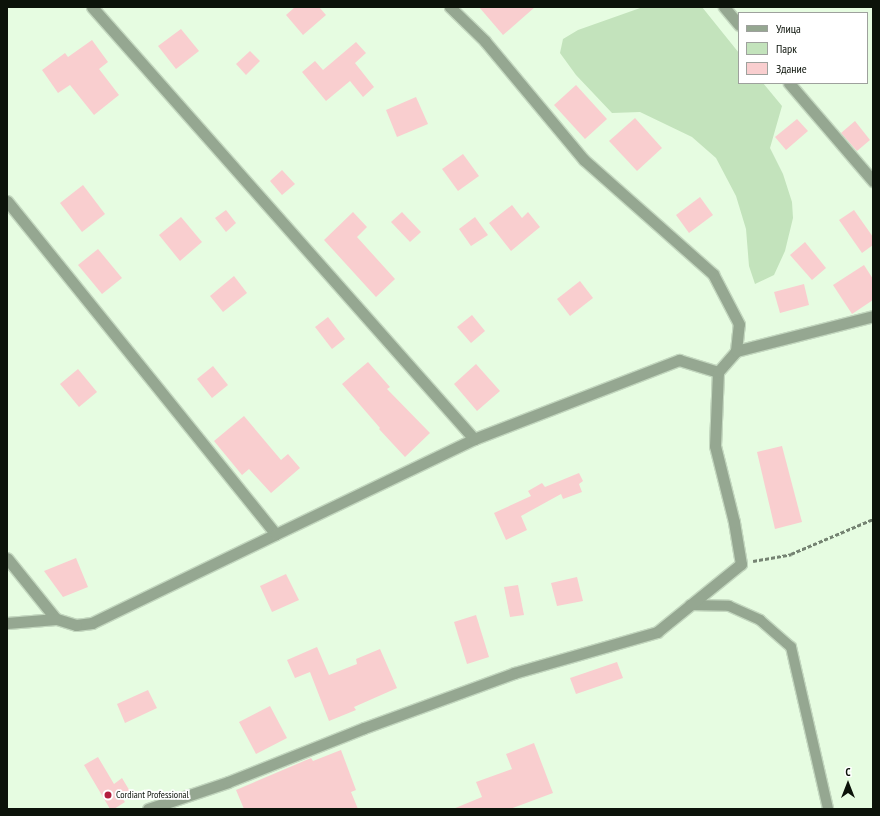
<!DOCTYPE html>
<meta charset="utf-8">
<style>
body{margin:0}
#map{position:relative;width:880px;height:816px;overflow:hidden;background:#e6fce1;font-family:"PT Sans Narrow",sans-serif}
div>[style]{position:absolute}
.green>*{inset:0;background:#c3e3bc}
.building>*{inset:0;background:#f9cecf}
.path>*{height:2.5px;margin-top:-1.25px;transform-origin:0;background:repeating-linear-gradient(90deg,#758372 0 4px,transparent 0 6px)}
.roads{filter:drop-shadow(1px 0 #c3d7bf) drop-shadow(-1px 0 #c3d7bf) drop-shadow(0 1px #c3d7bf) drop-shadow(0 -1px #c3d7bf)}
.service>*{height:10px;margin:-5px;padding:0 5px;transform-origin:5px;border-radius:5px;background:#95a791}
.minor>*{height:11px;margin:-5.5px;padding:0 5.5px;transform-origin:5.5px;border-radius:5.5px;background:#95a791}
.dots>*{width:11px;height:11px;translate:-50% -50%;box-sizing:border-box;border:2px solid #fff;border-radius:50%}
span{translate:-50% -50%;white-space:nowrap;text-align:center;line-height:1.15;-webkit-text-stroke:3.5px #fff;paint-order:stroke}
.poi-label{font-size:10px;color:#0c130a}
.left{translate:0 -50%;text-align:left}
.frame{position:absolute;inset:0;border:8px solid #0c130a;pointer-events:none}
.legend{position:absolute;left:738px;top:12px;width:130px;height:72px;box-sizing:border-box;background:#fff;border:1px solid #9ea19d;margin:0;padding:5px 7px;list-style:none;font-size:12px;color:#0c130a}
.legend li{display:flex;align-items:center;gap:8px;height:20px}
.legend b{width:20px;border:1px solid #9ea19d}
.north{position:absolute;left:828px;top:764px;width:40px;height:40px;-webkit-text-stroke:3px #fff;paint-order:stroke;rotate:0deg;font-size:11px;font-weight:700;line-height:16px;text-align:center;color:#0c130a}
.north::after{content:'';display:block;margin:auto;width:14px;height:18px;background:#0c130a;clip-path:polygon(50% 0,100% 100%,50% 72%,0 100%)}
</style>
<div id="map">
<div class="green">
<div style="clip-path:polygon(643px 7px,702px 7px,739px 53px,739px 83px,763px 83px,782px 106px,770px 148px,783px 174px,792px 202px,793px 218px,785px 251px,774px 275px,755px 284px,749px 266px,746px 229px,736px 196px,716px 158px,692px 137px,640px 112px,612px 113px,576px 75px,560px 53px,563px 39px,578px 30px)"></div>
</div>
<div class="building">
<div style="clip-path:polygon(295px 7px,319px 7px,326px 15px,303px 35px,286px 15px)"></div>
<div style="clip-path:polygon(479px 7px,535px 7px,503px 35px)"></div>
<div style="clip-path:polygon(181px 29px,199px 51px,176px 69px,158px 46px)"></div>
<div style="clip-path:polygon(92px 40px,108px 62px,99px 69px,119px 95px,94px 115px,70px 85px,58px 93px,42px 70px,65px 53px,68px 57px)"></div>
<div style="clip-path:polygon(356px 42px,366px 53px,355px 63px,374px 87px,363px 97px,350px 81px,326px 101px,302px 72px,315px 61px,323px 70px)"></div>
<div style="clip-path:polygon(250px 51px,260px 61px,246px 75px,236px 64px)"></div>
<div style="clip-path:polygon(576px 85px,607px 119px,585px 139px,554px 105px)"></div>
<div style="clip-path:polygon(416px 97px,428px 124px,397px 137px,386px 110px)"></div>
<div style="clip-path:polygon(635px 118px,662px 148px,637px 171px,609px 141px)"></div>
<div style="clip-path:polygon(797px 119px,808px 131px,786px 150px,775px 137px)"></div>
<div style="clip-path:polygon(855px 121px,870px 140px,857px 151px,841px 133px)"></div>
<div style="clip-path:polygon(463px 154px,479px 176px,458px 191px,442px 169px)"></div>
<div style="clip-path:polygon(282px 170px,295px 184px,282px 195px,270px 181px)"></div>
<div style="clip-path:polygon(83px 185px,105px 214px,82px 232px,60px 203px)"></div>
<div style="clip-path:polygon(700px 197px,713px 215px,689px 233px,676px 215px)"></div>
<div style="clip-path:polygon(512px 205px,522px 218px,528px 212px,540px 227px,511px 251px,489px 223px)"></div>
<div style="clip-path:polygon(226px 210px,236px 223px,226px 232px,215px 218px)"></div>
<div style="clip-path:polygon(854px 210px,873px 237px,873px 245px,862px 253px,839px 220px)"></div>
<div style="clip-path:polygon(353px 212px,367px 227px,357px 237px,395px 279px,376px 297px,324px 240px)"></div>
<div style="clip-path:polygon(402px 212px,421px 232px,410px 242px,391px 222px)"></div>
<div style="clip-path:polygon(181px 217px,202px 242px,180px 261px,159px 235px)"></div>
<div style="clip-path:polygon(475px 217px,488px 235px,471px 246px,459px 229px)"></div>
<div style="clip-path:polygon(805px 242px,826px 268px,812px 280px,790px 255px)"></div>
<div style="clip-path:polygon(98px 249px,122px 278px,102px 294px,78px 265px)"></div>
<div style="clip-path:polygon(864px 265px,873px 279px,873px 300px,852px 314px,833px 285px)"></div>
<div style="clip-path:polygon(234px 276px,247px 293px,223px 312px,210px 296px)"></div>
<div style="clip-path:polygon(580px 281px,593px 298px,570px 316px,557px 299px)"></div>
<div style="clip-path:polygon(804px 284px,809px 305px,780px 313px,774px 292px)"></div>
<div style="clip-path:polygon(472px 315px,485px 331px,471px 343px,457px 327px)"></div>
<div style="clip-path:polygon(328px 317px,345px 339px,332px 349px,315px 327px)"></div>
<div style="clip-path:polygon(368px 362px,390px 387px,387px 389px,430px 433px,405px 457px,379px 429px,380px 428px,342px 384px)"></div>
<div style="clip-path:polygon(476px 364px,500px 391px,477px 411px,454px 384px)"></div>
<div style="clip-path:polygon(213px 366px,228px 385px,212px 398px,197px 379px)"></div>
<div style="clip-path:polygon(78px 369px,97px 392px,79px 407px,60px 384px)"></div>
<div style="clip-path:polygon(244px 416px,281px 460px,288px 454px,300px 468px,271px 493px,249px 469px,242px 475px,214px 441px)"></div>
<div style="clip-path:polygon(782px 446px,802px 522px,775px 529px,757px 452px)"></div>
<div style="clip-path:polygon(579px 473px,583px 481px,579px 484px,582px 492px,563px 499px,561px 494px,521px 516px,527px 530px,506px 540px,494px 513px,531px 496px,528px 491px,542px 483px,545px 487px)"></div>
<div style="clip-path:polygon(76px 558px,88px 587px,63px 597px,44px 571px)"></div>
<div style="clip-path:polygon(286px 574px,299px 600px,272px 612px,260px 586px)"></div>
<div style="clip-path:polygon(577px 577px,583px 601px,557px 606px,551px 583px)"></div>
<div style="clip-path:polygon(518px 585px,524px 615px,510px 617px,504px 587px)"></div>
<div style="clip-path:polygon(476px 615px,489px 657px,467px 664px,454px 622px)"></div>
<div style="clip-path:polygon(317px 647px,329px 675px,357px 664px,356px 659px,380px 649px,397px 688px,354px 707px,356px 710px,329px 721px,310px 672px,295px 678px,287px 660px)"></div>
<div style="clip-path:polygon(617px 662px,623px 678px,576px 694px,570px 678px)"></div>
<div style="clip-path:polygon(148px 690px,157px 708px,125px 723px,117px 704px)"></div>
<div style="clip-path:polygon(270px 706px,287px 738px,256px 754px,239px 722px)"></div>
<div style="clip-path:polygon(534px 743px,553px 793px,510px 809px,453px 809px,482px 797px,476px 782px,512px 769px,506px 754px)"></div>
<div style="clip-path:polygon(341px 750px,356px 790px,351px 792px,358px 809px,244px 809px,236px 790px,311px 758px,313px 761px)"></div>
<div style="clip-path:polygon(98px 757px,114px 784px,122px 778px,131px 793px,122px 798px,125px 802px,114px 809px,110px 809px,84px 765px)"></div>
</div>
<div class="path">
<div style="left:753px;top:561px;width:39px;rotate:-10deg"></div>
<div style="left:791px;top:554px;width:89px;rotate:-23.1deg"></div>
</div>
<div class="roads">
<div class="service">
<div style="left:690px;top:605px;width:39px;rotate:1deg"></div>
<div style="left:729px;top:606px;width:34px;rotate:24deg"></div>
<div style="left:760px;top:620px;width:41px;rotate:41.1deg"></div>
<div style="left:791px;top:647px;width:166px;rotate:77.1deg"></div>
</div>
<div class="minor">
<div style="left:92px;top:7px;width:577px;rotate:48.51deg"></div>
<div style="left:724px;top:7px;width:23px;rotate:50deg"></div>
<div style="left:789px;top:83px;width:129px;rotate:49.4deg"></div>
<div style="left:7px;top:201px;width:428px;rotate:51.1deg"></div>
<div style="left:276px;top:534px;width:204px;rotate:154.2deg"></div>
<div style="left:92px;top:623px;width:16px;rotate:173deg"></div>
<div style="left:76px;top:625px;width:21px;rotate:-163deg"></div>
<div style="left:56px;top:619px;width:78px;rotate:-128.8deg"></div>
<div style="left:736px;top:351px;width:141px;rotate:-14.3deg"></div>
<div style="left:276px;top:534px;width:220px;rotate:-25.6deg"></div>
<div style="left:474px;top:439px;width:220px;rotate:-21.1deg"></div>
<div style="left:679px;top:360px;width:41px;rotate:17.1deg"></div>
<div style="left:7px;top:623px;width:49px;rotate:-4.7deg"></div>
<div style="left:148px;top:809px;width:84px;rotate:-18.6deg"></div>
<div style="left:228px;top:782px;width:146px;rotate:-21.7deg"></div>
<div style="left:364px;top:728px;width:160px;rotate:-20.1deg"></div>
<div style="left:514px;top:673px;width:149px;rotate:-16deg"></div>
<div style="left:657px;top:632px;width:108px;rotate:-39deg"></div>
<div style="left:741px;top:564px;width:43px;rotate:-99.5deg"></div>
<div style="left:734px;top:522px;width:78px;rotate:-104deg"></div>
<div style="left:715px;top:446px;width:74px;rotate:-87.7deg"></div>
<div style="left:718px;top:372px;width:28px;rotate:-49deg"></div>
<div style="left:736px;top:351px;width:27px;rotate:-84deg"></div>
<div style="left:739px;top:324px;width:56px;rotate:-117.5deg"></div>
<div style="left:713px;top:274px;width:172px;rotate:-138.5deg"></div>
<div style="left:584px;top:160px;width:155px;rotate:-129.8deg"></div>
<div style="left:485px;top:41px;width:49px;rotate:-135.8deg"></div>
</div>
</div>
<div class="dots">
<div style="left:108px;top:795px;background:#b21f3e"></div>
</div>
<div class="poi-label">
<span class="left" style="left:116px;top:795px">Cordiant Professional</span>
</div>
<div class="frame"></div>
<ul class="legend">
<li><b style="height:5px;background:#95a791"></b>Улица</li>
<li><b style="height:11px;background:#c3e3bc"></b>Парк</li>
<li><b style="height:11px;background:#f9cecf"></b>Здание</li>
</ul>
<div class="north">С</div>
</div>
